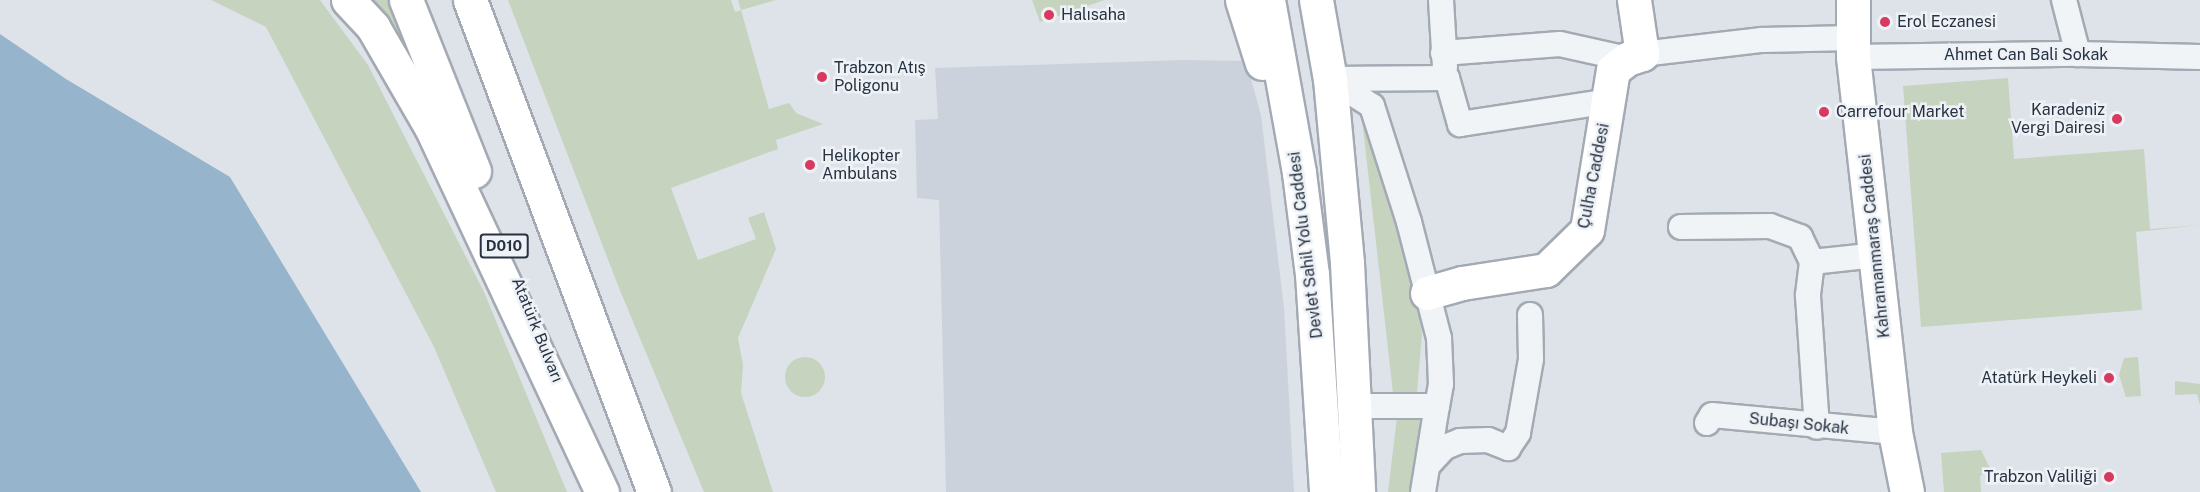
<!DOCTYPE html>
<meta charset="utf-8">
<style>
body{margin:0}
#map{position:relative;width:2200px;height:492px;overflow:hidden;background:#dee3e9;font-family:"Public Sans",sans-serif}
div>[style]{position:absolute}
.built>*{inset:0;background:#ccd2db}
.green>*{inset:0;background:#c6d3bf}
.round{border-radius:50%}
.water>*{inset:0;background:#96b4cc}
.roads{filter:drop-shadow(2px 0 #a3aab3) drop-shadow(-2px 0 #a3aab3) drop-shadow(0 2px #a3aab3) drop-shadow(0 -2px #a3aab3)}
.street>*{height:24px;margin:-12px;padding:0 12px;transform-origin:12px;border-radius:12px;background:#f1f4f7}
.secondary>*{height:33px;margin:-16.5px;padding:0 16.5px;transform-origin:16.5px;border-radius:16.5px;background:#fff}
.primary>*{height:33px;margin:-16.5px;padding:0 16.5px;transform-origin:16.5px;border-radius:16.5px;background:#fff}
.highway>*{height:33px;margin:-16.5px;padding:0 16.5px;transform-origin:16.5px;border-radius:16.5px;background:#fff}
.dots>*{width:16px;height:16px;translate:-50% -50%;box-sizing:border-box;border:3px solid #eef2f6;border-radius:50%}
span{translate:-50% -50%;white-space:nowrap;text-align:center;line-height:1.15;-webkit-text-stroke:5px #eef2f6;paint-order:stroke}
.shield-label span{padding:2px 4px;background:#eef2f6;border:2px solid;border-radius:4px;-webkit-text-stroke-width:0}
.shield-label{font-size:15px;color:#263241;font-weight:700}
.poi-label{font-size:16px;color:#263241}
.left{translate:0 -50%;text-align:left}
.right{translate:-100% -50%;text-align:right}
.street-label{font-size:16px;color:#263241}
</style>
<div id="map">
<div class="built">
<div style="clip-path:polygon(1184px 60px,1246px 61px,1261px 115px,1284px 308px,1294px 492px,946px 492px,939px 200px,917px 198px,915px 120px,938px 119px,935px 68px)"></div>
</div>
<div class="green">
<div style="clip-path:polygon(211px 0,320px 0,368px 65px,484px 292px,567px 492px,496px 492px,434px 347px,266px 27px)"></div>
<div style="clip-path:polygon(369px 0,390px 0,426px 86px)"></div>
<div style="clip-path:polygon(508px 0,731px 0,735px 12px,741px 10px,738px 0,776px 0,741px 10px,769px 109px,789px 103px,796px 113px,823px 124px,776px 140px,778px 149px,671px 188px,698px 260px,756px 239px,748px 218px,764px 212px,776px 249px,738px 338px,743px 365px,741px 393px,773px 492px,704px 492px,619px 288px)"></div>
<div style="clip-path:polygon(1032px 0,1105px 0,1040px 22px)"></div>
<div style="clip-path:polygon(2008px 78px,2014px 159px,2144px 149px,2150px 229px,2200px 225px,2136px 232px,2142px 310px,1921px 327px,1903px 86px)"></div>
<div style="clip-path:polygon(1362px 119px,1367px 119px,1403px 227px,1416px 289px,1422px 334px,1417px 392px,1393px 393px)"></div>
<div class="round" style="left:785px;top:357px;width:40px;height:40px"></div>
<div style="clip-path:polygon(2138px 357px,2141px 396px,2126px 397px,2119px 375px,2124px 358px)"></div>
<div style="clip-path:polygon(2175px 381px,2200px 384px,2200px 405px,2197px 394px,2175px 395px)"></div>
<div style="clip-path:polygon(1397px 417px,1420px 418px,1424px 442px,1418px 492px,1388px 492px)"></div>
<div style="clip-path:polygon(1981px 450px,1991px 470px,1980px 476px,1981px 492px,1944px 492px,1941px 453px)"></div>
</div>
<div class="water">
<div style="clip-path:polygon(0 34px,66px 79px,230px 177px,421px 492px,0 492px)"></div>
</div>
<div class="roads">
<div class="street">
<div style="left:1441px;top:0;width:67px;rotate:86.6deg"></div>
<div style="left:2064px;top:0;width:56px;rotate:75.5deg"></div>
<div style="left:1443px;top:53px;width:117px;rotate:-4.4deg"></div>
<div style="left:1560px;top:44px;width:69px;rotate:12.6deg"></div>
<div style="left:1642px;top:54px;width:121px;rotate:-6.7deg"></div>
<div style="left:1762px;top:40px;width:91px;rotate:-1.3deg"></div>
<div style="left:1853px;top:57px;width:225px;rotate:-0.8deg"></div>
<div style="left:2078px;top:54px;width:122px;rotate:1.4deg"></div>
<div style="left:1330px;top:79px;width:50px;rotate:32.7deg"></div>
<div style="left:1372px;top:106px;width:122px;rotate:72.3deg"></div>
<div style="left:1409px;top:222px;width:120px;rotate:75.5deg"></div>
<div style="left:1439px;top:338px;width:46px;rotate:87.5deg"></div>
<div style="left:1441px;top:384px;width:22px;rotate:100deg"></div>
<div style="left:1437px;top:406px;width:82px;rotate:180deg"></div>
<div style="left:1330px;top:79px;width:117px;rotate:-0.5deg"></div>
<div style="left:1447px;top:78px;width:48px;rotate:74.2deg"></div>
<div style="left:1460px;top:124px;width:152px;rotate:-8.7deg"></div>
<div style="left:1681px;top:227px;width:89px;rotate:-0.6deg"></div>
<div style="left:1770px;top:226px;width:32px;rotate:20deg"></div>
<div style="left:1800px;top:237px;width:28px;rotate:64deg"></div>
<div style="left:1812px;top:262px;width:64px;rotate:-6.2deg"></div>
<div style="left:1812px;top:262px;width:34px;rotate:97deg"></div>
<div style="left:1808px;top:296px;width:131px;rotate:86.1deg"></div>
<div style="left:1707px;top:423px;width:9px;rotate:-58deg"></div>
<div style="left:1712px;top:415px;width:184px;rotate:5.3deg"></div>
<div style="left:1429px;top:464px;width:23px;rotate:-47deg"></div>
<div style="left:1445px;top:447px;width:16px;rotate:-22deg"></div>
<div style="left:1460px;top:441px;width:28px;rotate:-2deg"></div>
<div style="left:1488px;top:440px;width:22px;rotate:22deg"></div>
<div style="left:1508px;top:448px;width:18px;rotate:-56deg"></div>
<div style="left:1518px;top:433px;width:75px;rotate:-80deg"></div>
<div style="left:1531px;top:359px;width:44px;rotate:-91.3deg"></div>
<div style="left:1423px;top:492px;width:87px;rotate:-80.8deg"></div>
</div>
<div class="secondary">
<div style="left:1853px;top:0;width:57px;rotate:90deg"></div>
<div style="left:1853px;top:57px;width:377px;rotate:83.6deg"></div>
<div style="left:1895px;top:432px;width:61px;rotate:78.7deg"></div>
<div style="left:1427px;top:293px;width:36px;rotate:-16deg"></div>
<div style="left:1462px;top:283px;width:85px;rotate:-8.8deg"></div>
<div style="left:1546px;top:270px;width:57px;rotate:-44.3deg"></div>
<div style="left:1587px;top:230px;width:162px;rotate:-80.8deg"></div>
<div style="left:1613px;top:70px;width:18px;rotate:-38deg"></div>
<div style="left:1627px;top:59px;width:16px;rotate:-18deg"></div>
<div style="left:1642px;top:54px;width:55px;rotate:-98.4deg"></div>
</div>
<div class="primary">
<div style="left:1242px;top:0;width:66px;rotate:72.4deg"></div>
<div style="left:1268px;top:0;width:176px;rotate:79.8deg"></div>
<div style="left:1299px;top:173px;width:102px;rotate:82.7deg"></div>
<div style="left:1312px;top:274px;width:218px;rotate:86.3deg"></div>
<div style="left:1316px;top:0;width:80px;rotate:80deg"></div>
<div style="left:1330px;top:79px;width:185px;rotate:84.7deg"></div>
<div style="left:1347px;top:263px;width:229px;rotate:87.2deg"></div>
</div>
<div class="highway">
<div style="left:348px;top:0;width:37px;rotate:47deg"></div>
<div style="left:373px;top:27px;width:116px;rotate:59.9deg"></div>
<div style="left:431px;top:127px;width:403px;rotate:64.9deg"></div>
<div style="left:406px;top:0;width:184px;rotate:68.3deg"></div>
<div style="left:470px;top:0;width:525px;rotate:69.5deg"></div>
</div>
</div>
<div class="dots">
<div style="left:1049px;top:15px;background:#d73a5e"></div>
<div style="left:1885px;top:22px;background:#d73a5e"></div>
<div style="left:822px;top:77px;background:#d73a5e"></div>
<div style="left:1824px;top:112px;background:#d73a5e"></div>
<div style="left:2117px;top:119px;background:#d73a5e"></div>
<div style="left:810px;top:165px;background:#d73a5e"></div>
<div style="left:2109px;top:378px;background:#d73a5e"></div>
<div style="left:2109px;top:477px;background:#d73a5e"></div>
</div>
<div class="shield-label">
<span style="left:504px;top:246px">D010</span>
</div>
<div class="poi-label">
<span class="left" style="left:1061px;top:15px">Halısaha</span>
<span class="left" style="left:1897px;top:22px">Erol Eczanesi</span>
<span class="left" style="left:834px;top:77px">Trabzon Atış<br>Poligonu</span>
<span class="right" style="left:2105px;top:119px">Karadeniz<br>Vergi Dairesi</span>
<span class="left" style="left:1836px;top:112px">Carrefour Market</span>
<span class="left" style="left:822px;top:165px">Helikopter<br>Ambulans</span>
<span class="right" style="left:2097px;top:378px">Atatürk Heykeli</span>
<span class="right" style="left:2097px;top:477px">Trabzon Valiliği</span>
</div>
<div class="street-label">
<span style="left:2026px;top:55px">Ahmet Can Bali Sokak</span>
<span style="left:1594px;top:176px;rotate:-79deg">Çulha Caddesi</span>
<span style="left:1306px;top:245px;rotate:-97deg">Devlet Sahil Yolu Caddesi</span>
<span style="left:1875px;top:246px;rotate:-96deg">Kahramanmaraş Caddesi</span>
<span style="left:537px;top:330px;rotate:68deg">Atatürk Bulvarı</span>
<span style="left:1799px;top:424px;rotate:6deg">Subaşı Sokak</span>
</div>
</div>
